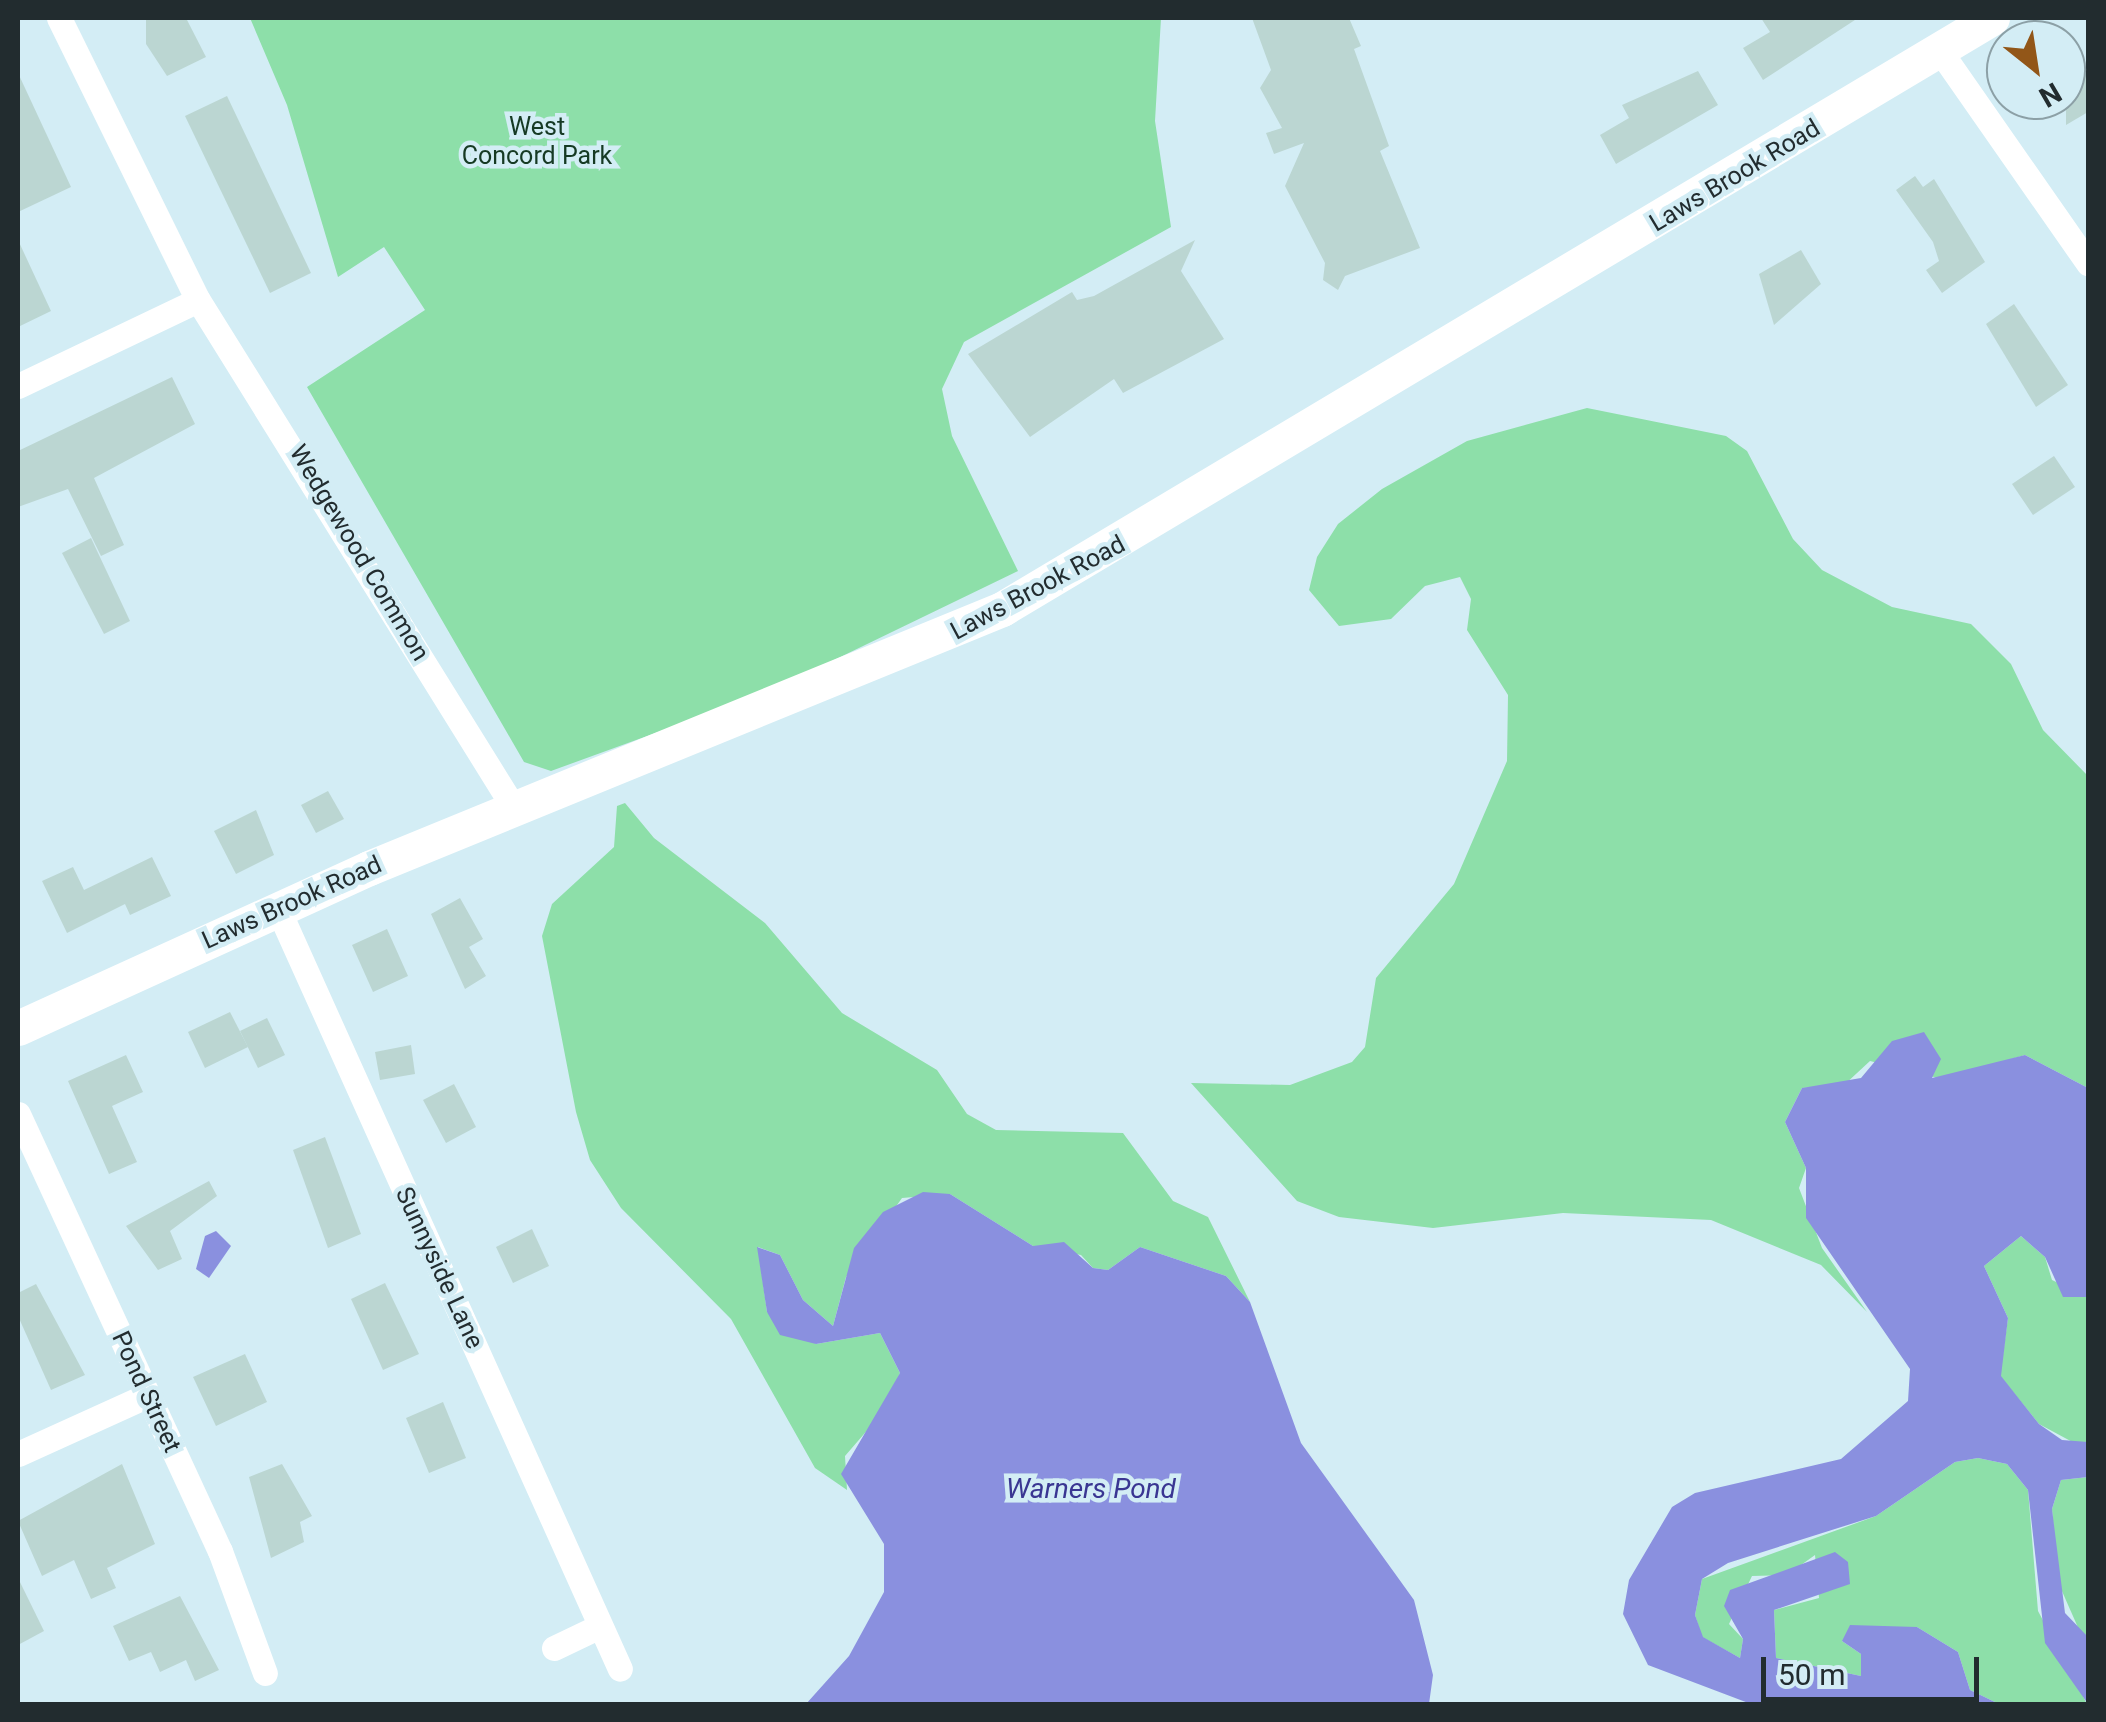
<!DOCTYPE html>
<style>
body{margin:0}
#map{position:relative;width:2106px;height:1722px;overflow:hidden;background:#d3edf5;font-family:Roboto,sans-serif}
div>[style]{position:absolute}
.green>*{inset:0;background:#8ddfa9}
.water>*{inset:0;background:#8a90df}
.building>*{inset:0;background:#bbd6d2}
.street>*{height:25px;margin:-12.5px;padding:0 12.5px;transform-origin:12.5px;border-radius:12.5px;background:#fff}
.secondary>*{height:35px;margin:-17.5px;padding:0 17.5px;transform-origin:17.5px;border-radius:17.5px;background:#fff}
span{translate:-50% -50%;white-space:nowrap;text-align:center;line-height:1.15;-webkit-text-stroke:9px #d3edf5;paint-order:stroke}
.park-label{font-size:25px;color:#163a24}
.street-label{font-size:25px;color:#222c2f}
.water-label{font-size:28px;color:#3a3692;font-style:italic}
.frame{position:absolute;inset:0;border:20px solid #222c2f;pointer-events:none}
.north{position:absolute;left:1986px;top:20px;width:100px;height:100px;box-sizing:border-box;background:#d3edf5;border:2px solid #8ca0a6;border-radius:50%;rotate:150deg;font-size:28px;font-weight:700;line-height:40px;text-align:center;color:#222c2f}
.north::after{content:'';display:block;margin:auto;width:35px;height:45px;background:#925618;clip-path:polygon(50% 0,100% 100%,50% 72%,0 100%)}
.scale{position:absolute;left:1761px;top:1657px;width:218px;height:45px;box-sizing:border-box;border:5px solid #222c2f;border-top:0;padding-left:12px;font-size:30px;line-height:35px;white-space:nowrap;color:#222c2f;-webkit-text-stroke:8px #d3edf5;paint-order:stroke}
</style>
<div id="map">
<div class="green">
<div style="clip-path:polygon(250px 18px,1161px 18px,1155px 121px,1171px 227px,964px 342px,942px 389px,952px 436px,1018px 571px,768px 692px,551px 771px,524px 762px,307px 387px,425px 310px,384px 247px,338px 277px,287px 105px)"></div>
<div style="clip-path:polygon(1587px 408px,1726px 436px,1747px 451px,1793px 539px,1822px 570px,1892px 607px,1971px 624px,2011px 664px,2043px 730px,2088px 776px,2088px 1088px,2025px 1055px,1942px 1079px,1870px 1061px,1843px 1086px,1802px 1088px,1785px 1122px,1806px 1168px,1799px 1188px,1822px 1248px,1867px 1312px,1821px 1265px,1711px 1220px,1563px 1213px,1433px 1228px,1339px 1217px,1297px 1201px,1191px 1083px,1290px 1085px,1352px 1062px,1365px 1047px,1376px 978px,1454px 884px,1507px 761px,1508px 695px,1467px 630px,1471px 599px,1460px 577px,1425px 586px,1391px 619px,1339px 626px,1309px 590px,1317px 557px,1338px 524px,1382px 489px,1467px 441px)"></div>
<div style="clip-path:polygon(625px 803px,654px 838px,765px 923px,842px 1013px,937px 1070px,967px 1114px,996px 1130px,1123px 1133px,1173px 1201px,1208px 1217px,1250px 1302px,1226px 1276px,1140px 1247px,1108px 1270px,1093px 1268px,1081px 1255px,1033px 1246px,950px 1194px,902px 1198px,846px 1277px,833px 1326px,803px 1300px,780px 1255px,758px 1247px,767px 1312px,816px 1344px,880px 1333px,900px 1373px,883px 1412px,845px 1456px,847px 1490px,815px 1468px,731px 1319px,621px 1208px,590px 1160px,576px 1112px,542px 936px,552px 904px,614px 847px,617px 806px)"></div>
<div style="clip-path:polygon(2021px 1236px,2045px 1257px,2052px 1280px,2088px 1297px,2088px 1442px,2078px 1445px,2039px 1424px,2000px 1376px,2008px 1318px,1984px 1266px)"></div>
<div style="clip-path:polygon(1978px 1458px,2007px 1464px,2028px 1490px,2038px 1611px,2087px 1704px,1999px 1704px,1970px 1690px,1958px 1652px,1917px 1627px,1842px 1641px,1861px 1654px,1861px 1676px,1776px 1658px,1774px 1610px,1819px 1598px,1815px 1555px,1787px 1575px,1752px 1576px,1729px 1624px,1743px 1639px,1740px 1658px,1702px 1637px,1695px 1615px,1702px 1579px,1876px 1516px,1955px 1462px)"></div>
<div style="clip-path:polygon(2088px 1477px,2088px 1637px,2083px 1639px,2058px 1582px,2052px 1509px,2061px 1480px)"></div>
</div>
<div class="water">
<div style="clip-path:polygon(1924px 1032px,1941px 1059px,1932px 1078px,2025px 1055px,2088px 1088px,2088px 1297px,2063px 1297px,2045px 1257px,2021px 1236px,1984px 1266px,2008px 1318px,2001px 1376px,2039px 1424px,2062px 1440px,2088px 1442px,2088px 1477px,2061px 1480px,2052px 1509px,2065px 1613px,2088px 1637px,2088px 1704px,2045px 1643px,2028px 1490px,2007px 1464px,1978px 1458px,1955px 1462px,1876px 1516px,1728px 1563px,1702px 1579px,1695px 1615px,1703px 1637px,1740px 1658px,1743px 1639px,1724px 1606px,1730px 1590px,1835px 1552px,1848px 1562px,1850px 1584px,1774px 1610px,1776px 1658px,1861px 1676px,1861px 1654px,1842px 1641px,1850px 1625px,1917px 1627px,1958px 1652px,1970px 1690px,1999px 1704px,1751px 1704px,1648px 1665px,1623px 1614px,1629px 1580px,1672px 1507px,1695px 1493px,1841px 1459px,1908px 1401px,1910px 1369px,1806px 1218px,1806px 1168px,1785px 1122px,1802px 1088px,1861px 1078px,1892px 1041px)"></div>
<div style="clip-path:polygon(923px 1192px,950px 1194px,1033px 1246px,1064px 1242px,1093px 1268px,1108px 1270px,1140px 1247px,1226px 1276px,1250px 1302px,1301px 1443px,1414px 1600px,1433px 1675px,1429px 1704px,806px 1704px,849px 1656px,884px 1592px,884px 1544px,841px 1474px,900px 1373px,880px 1333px,816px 1344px,780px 1335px,767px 1312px,757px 1247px,780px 1255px,803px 1300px,833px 1326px,854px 1248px,883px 1212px)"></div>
<div style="clip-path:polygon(216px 1231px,231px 1246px,209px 1278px,196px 1269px,205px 1236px)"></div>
</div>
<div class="building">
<div style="clip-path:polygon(146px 18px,186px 18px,206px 57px,167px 76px,146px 44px)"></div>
<div style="clip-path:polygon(1252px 18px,1349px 18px,1361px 46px,1354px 49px,1389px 146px,1380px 151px,1420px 248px,1345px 276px,1338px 290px,1323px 280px,1325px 263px,1285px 186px,1304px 143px,1274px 154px,1266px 133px,1282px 128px,1260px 88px,1271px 70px)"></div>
<div style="clip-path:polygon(1761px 18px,1858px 18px,1763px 80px,1743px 48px,1770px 32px)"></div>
<div style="clip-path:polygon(1698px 71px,1718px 105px,1616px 164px,1600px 135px,1629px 118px,1622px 105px)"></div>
<div style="clip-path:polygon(2088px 72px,2088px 112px,2066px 125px,2066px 85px)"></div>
<div style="clip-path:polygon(18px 73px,71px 187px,18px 212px)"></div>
<div style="clip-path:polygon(227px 96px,311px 273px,270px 293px,185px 116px)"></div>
<div style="clip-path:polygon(1915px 176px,1923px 187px,1934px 179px,1985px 262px,1942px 293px,1926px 270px,1939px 261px,1933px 242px,1896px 190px)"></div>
<div style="clip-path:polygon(18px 240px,51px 311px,18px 327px)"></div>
<div style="clip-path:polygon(1195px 240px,1181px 271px,1224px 339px,1123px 393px,1114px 379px,1030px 437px,968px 354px,1072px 292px,1077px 300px,1094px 296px)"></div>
<div style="clip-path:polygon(1801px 250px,1821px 284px,1774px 325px,1759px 274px)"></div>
<div style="clip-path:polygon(2014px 304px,2068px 385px,2036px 407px,1986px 324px)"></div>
<div style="clip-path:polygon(172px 377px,195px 424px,94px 478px,124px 545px,101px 556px,68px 489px,18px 507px,18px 451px)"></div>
<div style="clip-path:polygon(2054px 456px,2075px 487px,2033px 515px,2012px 484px)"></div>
<div style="clip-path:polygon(91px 538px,130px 621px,104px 634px,62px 553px)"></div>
<div style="clip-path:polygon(328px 791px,344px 819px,316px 833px,301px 805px)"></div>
<div style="clip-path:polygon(256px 810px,274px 855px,236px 874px,214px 831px)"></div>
<div style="clip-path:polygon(152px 857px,171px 896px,130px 915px,125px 904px,67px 933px,42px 881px,73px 867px,84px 890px)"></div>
<div style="clip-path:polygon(460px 898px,483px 939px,469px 947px,486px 976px,465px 989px,431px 914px)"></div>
<div style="clip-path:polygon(387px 929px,408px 976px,373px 992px,352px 945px)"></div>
<div style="clip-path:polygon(230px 1012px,248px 1047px,205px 1068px,188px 1032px)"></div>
<div style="clip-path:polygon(267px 1018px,285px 1055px,258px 1068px,240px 1031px)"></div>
<div style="clip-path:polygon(411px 1045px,415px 1074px,380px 1080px,375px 1052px)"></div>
<div style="clip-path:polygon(126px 1055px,143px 1092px,112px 1106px,137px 1162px,109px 1174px,68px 1081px)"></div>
<div style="clip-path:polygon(454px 1084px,476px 1127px,446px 1143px,423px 1100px)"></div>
<div style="clip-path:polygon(325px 1137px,361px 1234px,328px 1248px,293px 1150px)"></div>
<div style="clip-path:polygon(209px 1181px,217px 1196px,170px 1231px,182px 1259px,158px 1270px,126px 1226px)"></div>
<div style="clip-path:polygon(532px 1229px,549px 1266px,513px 1283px,496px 1247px)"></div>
<div style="clip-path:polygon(385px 1283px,419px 1354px,383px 1370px,351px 1299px)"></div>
<div style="clip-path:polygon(36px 1284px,85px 1375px,51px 1390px,18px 1316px,18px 1293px)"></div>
<div style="clip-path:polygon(245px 1354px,267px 1402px,216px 1426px,193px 1377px)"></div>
<div style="clip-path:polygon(443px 1402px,466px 1458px,429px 1473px,406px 1418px)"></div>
<div style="clip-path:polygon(122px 1464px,155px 1544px,107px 1568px,116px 1588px,91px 1599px,74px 1560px,42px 1576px,18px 1521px)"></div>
<div style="clip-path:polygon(282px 1464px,312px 1516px,300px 1522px,304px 1542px,271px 1558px,249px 1477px)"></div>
<div style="clip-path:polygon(18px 1578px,44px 1631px,18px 1645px)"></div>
<div style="clip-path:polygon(180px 1596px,219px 1670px,195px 1681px,186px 1660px,160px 1672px,151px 1652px,129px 1661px,113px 1626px)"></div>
</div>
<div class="street">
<div style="left:59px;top:18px;width:314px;rotate:63.8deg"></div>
<div style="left:1940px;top:51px;width:259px;rotate:55.1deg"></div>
<div style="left:18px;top:386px;width:199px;rotate:-25.5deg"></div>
<div style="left:198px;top:300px;width:598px;rotate:58.12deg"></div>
<div style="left:278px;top:909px;width:833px;rotate:65.77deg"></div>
<div style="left:18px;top:1114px;width:481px;rotate:65.2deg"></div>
<div style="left:220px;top:1551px;width:130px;rotate:69.8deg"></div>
<div style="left:18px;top:1454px;width:141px;rotate:-24.4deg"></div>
<div style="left:554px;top:1648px;width:51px;rotate:-25.6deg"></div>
</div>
<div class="secondary">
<div style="left:18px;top:1028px;width:386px;rotate:-24.5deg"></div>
<div style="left:369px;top:868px;width:684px;rotate:-22.25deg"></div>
<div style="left:1002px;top:609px;width:1153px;rotate:-30.84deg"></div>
</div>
<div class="park-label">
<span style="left:537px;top:142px">West<br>Concord Park</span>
</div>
<div class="street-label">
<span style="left:1735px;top:176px;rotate:-31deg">Laws Brook Road</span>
<span style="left:359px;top:553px;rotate:59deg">Wedgewood Common</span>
<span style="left:1038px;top:588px;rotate:-28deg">Laws Brook Road</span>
<span style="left:292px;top:903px;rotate:-24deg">Laws Brook Road</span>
<span style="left:439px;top:1268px;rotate:65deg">Sunnyside Lane</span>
<span style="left:146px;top:1392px;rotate:65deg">Pond Street</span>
</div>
<div class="water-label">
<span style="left:1091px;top:1489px">Warners Pond</span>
</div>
<div class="frame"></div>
<div class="north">N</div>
<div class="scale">50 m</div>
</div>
